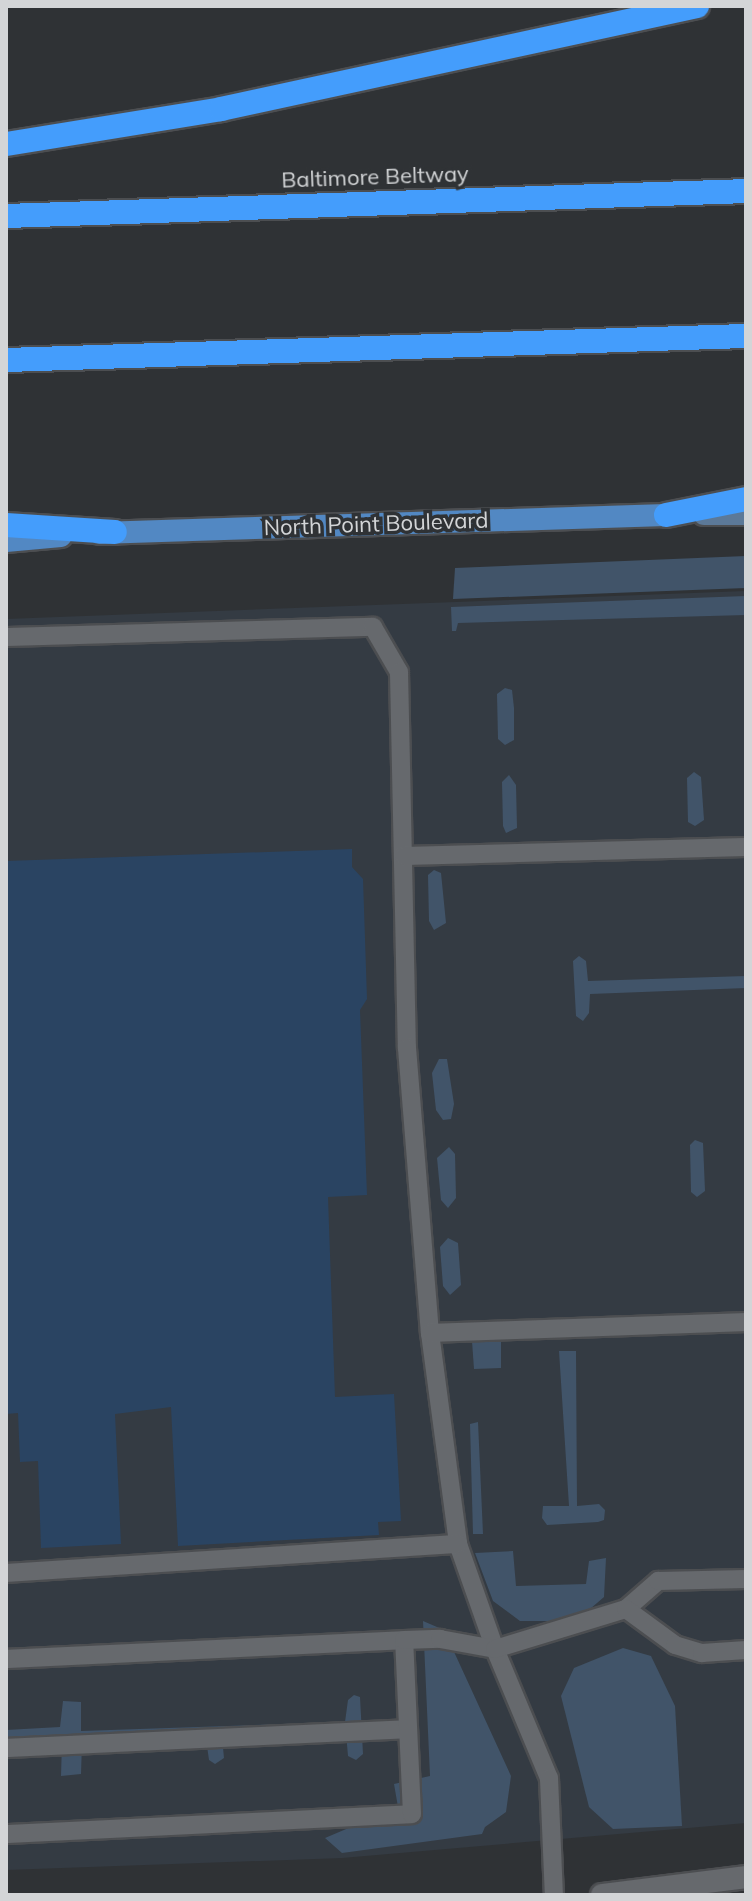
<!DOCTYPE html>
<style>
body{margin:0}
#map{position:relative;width:752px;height:1901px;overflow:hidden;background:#2f3235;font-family:Mulish,sans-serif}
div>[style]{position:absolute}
.built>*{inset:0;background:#343b43}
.green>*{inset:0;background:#415469}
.building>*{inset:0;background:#2a4462}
.roads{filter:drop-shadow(2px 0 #4c4e51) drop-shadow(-2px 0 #4c4e51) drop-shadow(0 2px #4c4e51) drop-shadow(0 -2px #4c4e51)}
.service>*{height:18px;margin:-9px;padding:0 9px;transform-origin:9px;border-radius:9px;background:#66696d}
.tertiary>*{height:22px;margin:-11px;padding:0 11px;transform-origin:11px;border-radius:11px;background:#66696d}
.secondary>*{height:22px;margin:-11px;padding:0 11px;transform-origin:11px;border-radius:11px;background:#5c7998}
.primary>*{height:22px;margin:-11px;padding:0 11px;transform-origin:11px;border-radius:11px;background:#5288c3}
.motorway>*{height:24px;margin:-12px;padding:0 12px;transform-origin:12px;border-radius:12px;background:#449dfc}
span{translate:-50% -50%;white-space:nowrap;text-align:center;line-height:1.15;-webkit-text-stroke:7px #2f3235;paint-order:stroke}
.street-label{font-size:22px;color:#d3d5d7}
.frame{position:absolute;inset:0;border:8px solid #d3d5d7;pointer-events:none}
</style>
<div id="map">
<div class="built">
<div style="clip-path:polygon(746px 591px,746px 1823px,342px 1858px,6px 1870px,6px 619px)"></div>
</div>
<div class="green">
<div style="clip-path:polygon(746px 556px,746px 588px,453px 599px,455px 568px)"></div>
<div style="clip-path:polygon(746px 596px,746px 615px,458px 623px,456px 631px,452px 631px,451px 607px)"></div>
<div style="clip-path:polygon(505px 688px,512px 690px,514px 708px,514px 740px,505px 745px,498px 739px,497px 694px)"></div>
<div style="clip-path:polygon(694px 772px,701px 777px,704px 820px,695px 826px,688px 822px,687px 778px)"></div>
<div style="clip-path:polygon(509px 775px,516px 785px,517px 828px,506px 833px,503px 826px,502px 782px)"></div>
<div style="clip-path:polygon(434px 870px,441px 873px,446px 923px,434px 930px,429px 921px,428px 875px)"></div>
<div style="clip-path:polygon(579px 956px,586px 961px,588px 981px,746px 976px,746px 988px,590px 994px,589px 1013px,583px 1021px,576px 1016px,573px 961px)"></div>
<div style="clip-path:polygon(439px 1059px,447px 1059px,454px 1104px,451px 1119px,443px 1120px,436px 1110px,432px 1073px)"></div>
<div style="clip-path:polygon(695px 1140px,703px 1143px,705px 1191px,697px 1197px,691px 1192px,690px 1145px)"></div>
<div style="clip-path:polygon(449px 1147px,455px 1154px,456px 1198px,448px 1208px,441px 1200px,437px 1158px)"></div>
<div style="clip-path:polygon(448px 1238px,458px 1243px,461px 1285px,450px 1295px,443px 1286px,440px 1247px)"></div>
<div style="clip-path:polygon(501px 1337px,501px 1368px,474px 1369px,472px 1341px)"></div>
<div style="clip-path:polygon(559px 1351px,576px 1351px,577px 1506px,599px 1504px,605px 1510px,604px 1520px,598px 1522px,547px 1525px,542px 1518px,543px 1506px,569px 1506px)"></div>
<div style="clip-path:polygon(478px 1422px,483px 1534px,473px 1534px,470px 1424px)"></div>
<div style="clip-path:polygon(513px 1551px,516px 1586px,586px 1584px,589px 1561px,606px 1558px,604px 1597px,583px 1615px,553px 1621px,520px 1621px,493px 1601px,475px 1553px)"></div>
<div style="clip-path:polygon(423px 1621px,444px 1630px,511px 1776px,506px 1812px,485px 1827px,482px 1834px,342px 1853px,325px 1838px,398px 1807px,394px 1784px,430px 1776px)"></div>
<div style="clip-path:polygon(623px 1648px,651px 1656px,675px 1706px,682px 1826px,613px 1829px,589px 1807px,561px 1696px,574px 1668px)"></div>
<div style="clip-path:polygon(354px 1695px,360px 1697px,363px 1754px,356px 1760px,348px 1756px,346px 1733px,222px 1737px,224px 1758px,215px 1764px,209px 1760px,206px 1739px,82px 1743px,81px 1774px,61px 1776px,62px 1742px,6px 1744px,6px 1730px,60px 1727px,63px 1701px,81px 1702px,81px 1731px,345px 1722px,348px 1700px)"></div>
</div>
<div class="building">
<div style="clip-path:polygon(352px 849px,352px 867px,363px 879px,367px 999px,360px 1010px,367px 1195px,328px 1197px,335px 1397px,394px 1394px,401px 1521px,378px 1522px,379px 1535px,178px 1546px,171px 1407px,115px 1414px,121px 1544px,41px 1548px,38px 1461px,20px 1462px,18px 1413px,6px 1414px,6px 861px)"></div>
</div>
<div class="roads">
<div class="service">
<div style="left:6px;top:637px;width:367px;rotate:-1.6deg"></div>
<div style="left:373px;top:627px;width:52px;rotate:60deg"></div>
<div style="left:399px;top:672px;width:376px;rotate:88.8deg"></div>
<div style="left:407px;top:1048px;width:286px;rotate:85.4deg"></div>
<div style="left:430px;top:1333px;width:213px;rotate:82.4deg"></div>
<div style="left:458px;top:1544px;width:111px;rotate:70.6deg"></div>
<div style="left:495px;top:1649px;width:140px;rotate:67.3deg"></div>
<div style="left:549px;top:1778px;width:117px;rotate:87.6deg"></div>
<div style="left:404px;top:856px;width:342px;rotate:-1.5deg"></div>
<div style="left:430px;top:1333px;width:316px;rotate:-2deg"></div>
<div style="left:6px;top:1573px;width:453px;rotate:-3.7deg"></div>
<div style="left:626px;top:1609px;width:43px;rotate:-41.2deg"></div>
<div style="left:658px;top:1581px;width:88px;rotate:-1.3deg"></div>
<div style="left:6px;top:1659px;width:398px;rotate:-2.7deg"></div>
<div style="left:6px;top:1748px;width:402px;rotate:-2.7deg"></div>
<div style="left:6px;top:1834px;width:406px;rotate:-2.8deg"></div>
<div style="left:412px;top:1814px;width:174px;rotate:-92.6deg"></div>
<div style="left:404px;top:1640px;width:36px;rotate:-2deg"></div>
<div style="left:440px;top:1639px;width:56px;rotate:10.3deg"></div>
<div style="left:495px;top:1649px;width:137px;rotate:-17deg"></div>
<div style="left:626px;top:1609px;width:61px;rotate:36.3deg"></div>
<div style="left:675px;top:1645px;width:28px;rotate:17deg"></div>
<div style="left:702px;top:1653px;width:44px;rotate:-3.9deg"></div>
</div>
<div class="tertiary">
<div style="left:602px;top:1895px;width:145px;rotate:-7.1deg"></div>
</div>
<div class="secondary">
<div style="left:704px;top:514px;width:42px"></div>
</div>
<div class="primary">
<div style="left:99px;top:533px;width:567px;rotate:-1.82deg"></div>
<div style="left:6px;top:541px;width:55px;rotate:-5.2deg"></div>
</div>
<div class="motorway">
<div style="left:6px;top:144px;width:218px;rotate:-9.2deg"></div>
<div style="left:221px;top:109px;width:487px;rotate:-12.2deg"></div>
<div style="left:6px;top:216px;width:740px;rotate:-1.93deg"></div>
<div style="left:6px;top:360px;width:740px;rotate:-1.86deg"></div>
<div style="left:666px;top:515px;width:82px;rotate:-11.3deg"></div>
<div style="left:6px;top:525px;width:109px;rotate:3.7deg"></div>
</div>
</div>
<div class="street-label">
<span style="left:375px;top:177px;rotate:-2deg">Baltimore Beltway</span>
<span style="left:376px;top:524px;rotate:-2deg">North Point Boulevard</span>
</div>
<div class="frame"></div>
</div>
